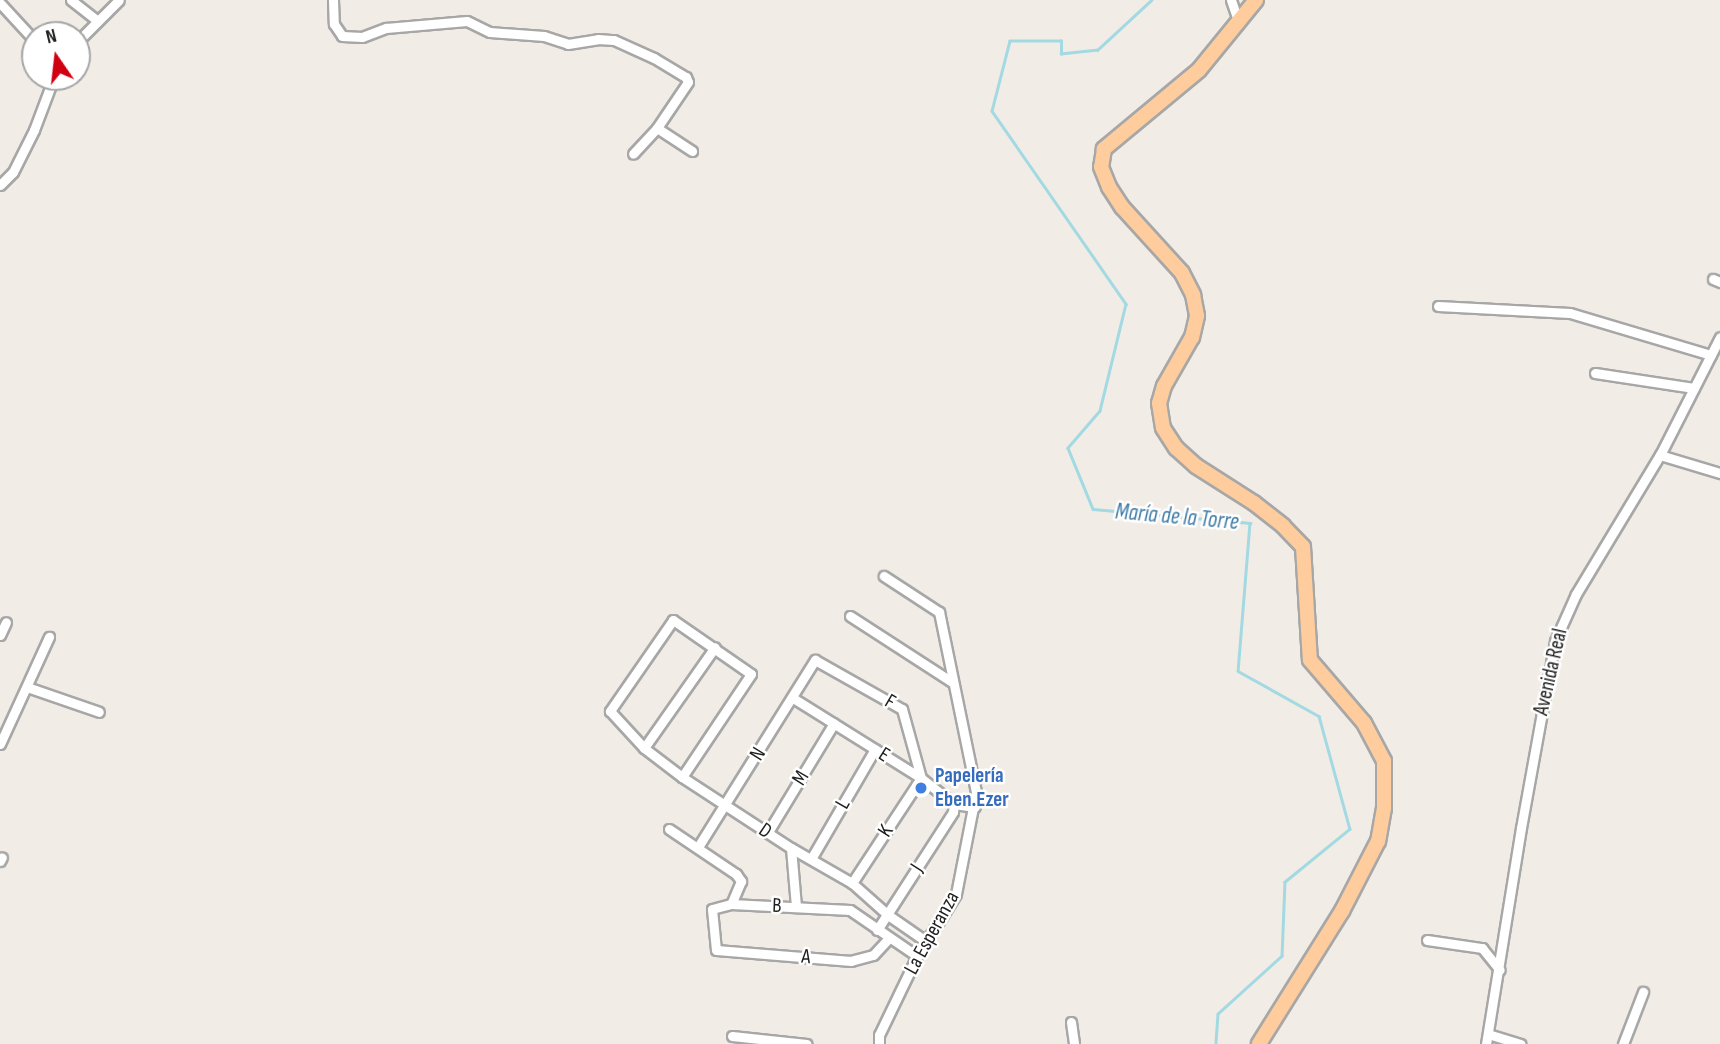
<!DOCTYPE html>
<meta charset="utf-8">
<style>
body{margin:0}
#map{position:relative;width:1720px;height:1044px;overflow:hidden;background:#f1ede6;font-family:"Sofia Sans Condensed",sans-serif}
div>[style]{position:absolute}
.stream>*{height:2.5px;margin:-1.25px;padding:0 1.25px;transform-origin:1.25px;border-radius:1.25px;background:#a3d9e2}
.roads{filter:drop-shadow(2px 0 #a7a7a7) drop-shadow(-2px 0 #a7a7a7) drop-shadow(0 2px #a7a7a7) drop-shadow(0 -2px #a7a7a7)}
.minor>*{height:9px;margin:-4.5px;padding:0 4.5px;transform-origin:4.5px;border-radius:4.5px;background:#fff}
.primary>*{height:14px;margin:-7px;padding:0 7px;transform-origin:7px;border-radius:7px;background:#ffcd9d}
.dots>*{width:19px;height:19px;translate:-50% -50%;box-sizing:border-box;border:4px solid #fff;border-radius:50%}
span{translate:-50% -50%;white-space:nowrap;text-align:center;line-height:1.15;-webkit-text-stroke:5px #fff;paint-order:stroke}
.street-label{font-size:21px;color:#202020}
.shop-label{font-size:21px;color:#366cbe;font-weight:700}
.left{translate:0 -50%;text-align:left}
.water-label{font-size:23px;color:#3f7ca8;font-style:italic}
.north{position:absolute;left:21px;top:21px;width:70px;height:70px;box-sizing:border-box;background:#fff;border:2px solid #a6a6a6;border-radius:50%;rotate:346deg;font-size:19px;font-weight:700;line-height:28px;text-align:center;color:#202020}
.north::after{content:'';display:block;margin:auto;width:24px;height:32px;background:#d00011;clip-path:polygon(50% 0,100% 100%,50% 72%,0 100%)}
</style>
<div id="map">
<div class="stream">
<div style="left:1152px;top:0;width:74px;rotate:137.2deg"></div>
<div style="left:1098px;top:50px;width:37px;rotate:174deg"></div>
<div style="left:1061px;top:54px;width:13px;rotate:-90deg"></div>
<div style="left:1061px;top:41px;width:51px;rotate:180deg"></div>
<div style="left:1010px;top:41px;width:72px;rotate:104.4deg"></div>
<div style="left:992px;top:111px;width:235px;rotate:55.2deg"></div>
<div style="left:1126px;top:304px;width:110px;rotate:103.7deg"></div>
<div style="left:1100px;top:411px;width:49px;rotate:130.9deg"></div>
<div style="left:1068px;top:448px;width:66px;rotate:67.7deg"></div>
<div style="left:1093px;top:509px;width:158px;rotate:5.1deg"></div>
<div style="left:1250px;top:523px;width:148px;rotate:94.6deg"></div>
<div style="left:1238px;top:671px;width:93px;rotate:29.1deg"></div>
<div style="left:1319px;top:716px;width:117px;rotate:74.7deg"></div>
<div style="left:1350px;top:829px;width:84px;rotate:140.8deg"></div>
<div style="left:1285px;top:882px;width:74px;rotate:92.3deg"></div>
<div style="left:1282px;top:956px;width:86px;rotate:137.8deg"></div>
<div style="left:1218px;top:1014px;width:30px;rotate:94deg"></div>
</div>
<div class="roads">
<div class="minor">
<div style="left:71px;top:0;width:34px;rotate:38deg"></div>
<div style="left:333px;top:0;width:24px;rotate:88deg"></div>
<div style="left:334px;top:24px;width:14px;rotate:56deg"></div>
<div style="left:342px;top:36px;width:20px;rotate:3deg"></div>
<div style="left:362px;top:37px;width:26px;rotate:-21deg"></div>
<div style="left:386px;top:28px;width:81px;rotate:-4.9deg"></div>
<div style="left:467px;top:21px;width:25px;rotate:26deg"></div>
<div style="left:490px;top:32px;width:54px;rotate:4.2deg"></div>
<div style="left:544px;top:36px;width:25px;rotate:18deg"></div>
<div style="left:568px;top:44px;width:30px;rotate:-9deg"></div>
<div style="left:598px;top:39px;width:16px;rotate:4deg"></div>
<div style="left:614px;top:40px;width:44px;rotate:24.2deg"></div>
<div style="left:654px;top:58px;width:37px;rotate:31deg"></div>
<div style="left:686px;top:77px;width:5px;rotate:68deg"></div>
<div style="left:688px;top:82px;width:55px;rotate:124deg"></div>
<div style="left:657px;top:128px;width:35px;rotate:133deg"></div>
<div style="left:1231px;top:0;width:21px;rotate:71deg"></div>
<div style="left:0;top:3px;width:52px;rotate:47.4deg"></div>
<div style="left:77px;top:42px;width:59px;rotate:-45deg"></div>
<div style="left:657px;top:128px;width:42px;rotate:33.3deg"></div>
<div style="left:0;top:185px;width:18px;rotate:-45deg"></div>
<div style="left:13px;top:172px;width:47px;rotate:-63.4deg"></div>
<div style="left:34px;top:130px;width:57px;rotate:-69.3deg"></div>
<div style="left:1713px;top:279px;width:8px;rotate:23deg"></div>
<div style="left:1438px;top:306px;width:132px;rotate:3deg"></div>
<div style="left:1570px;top:313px;width:147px;rotate:16.6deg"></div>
<div style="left:1595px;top:373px;width:100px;rotate:8.6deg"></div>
<div style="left:1660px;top:455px;width:63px;rotate:16.7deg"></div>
<div style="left:850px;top:616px;width:121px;rotate:32.9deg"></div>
<div style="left:0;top:635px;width:14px;rotate:-65deg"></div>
<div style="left:27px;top:687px;width:76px;rotate:19.1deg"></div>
<div style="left:793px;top:698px;width:151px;rotate:32deg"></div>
<div style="left:921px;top:778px;width:42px;rotate:38.2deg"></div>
<div style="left:954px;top:804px;width:21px;rotate:8deg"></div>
<div style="left:0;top:744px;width:118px;rotate:-65.4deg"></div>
<div style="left:644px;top:748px;width:123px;rotate:-54.9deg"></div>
<div style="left:682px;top:777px;width:124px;rotate:-56.2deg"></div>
<div style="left:751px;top:674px;width:95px;rotate:-145.3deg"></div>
<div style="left:673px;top:620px;width:111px;rotate:124.7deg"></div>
<div style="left:610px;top:711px;width:50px;rotate:47.4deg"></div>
<div style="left:644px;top:748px;width:48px;rotate:37.3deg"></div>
<div style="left:682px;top:777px;width:130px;rotate:33.1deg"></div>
<div style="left:791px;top:848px;width:70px;rotate:29.8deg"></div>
<div style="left:852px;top:883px;width:48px;rotate:41.6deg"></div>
<div style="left:888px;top:915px;width:47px;rotate:34.7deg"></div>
<div style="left:669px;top:829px;width:81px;rotate:33.9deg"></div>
<div style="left:736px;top:874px;width:9px;rotate:54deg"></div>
<div style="left:741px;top:881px;width:25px;rotate:113deg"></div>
<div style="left:768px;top:832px;width:127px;rotate:-58.8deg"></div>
<div style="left:698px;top:847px;width:221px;rotate:-58deg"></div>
<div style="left:815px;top:660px;width:100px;rotate:29.4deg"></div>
<div style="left:902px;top:709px;width:72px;rotate:74.6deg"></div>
<div style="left:921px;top:778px;width:126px;rotate:123.3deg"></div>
<div style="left:791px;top:848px;width:58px;rotate:85.1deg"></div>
<div style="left:811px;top:859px;width:127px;rotate:-59.8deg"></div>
<div style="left:0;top:861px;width:4px;rotate:-63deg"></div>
<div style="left:877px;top:930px;width:140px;rotate:-57.2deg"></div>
<div style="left:953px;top:812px;width:8px;rotate:-83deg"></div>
<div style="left:889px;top:938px;width:23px;rotate:133deg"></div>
<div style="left:873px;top:955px;width:23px;rotate:165deg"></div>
<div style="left:851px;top:961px;width:135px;rotate:-175.3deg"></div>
<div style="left:716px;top:950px;width:41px;rotate:-95.6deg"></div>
<div style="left:712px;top:909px;width:20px;rotate:-15deg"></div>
<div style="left:731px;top:904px;width:119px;rotate:2.9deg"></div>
<div style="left:850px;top:910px;width:81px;rotate:34.5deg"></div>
<div style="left:1427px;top:940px;width:56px;rotate:8.3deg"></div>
<div style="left:1482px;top:948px;width:28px;rotate:51deg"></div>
<div style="left:1071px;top:1022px;width:22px;rotate:82deg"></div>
<div style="left:1488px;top:1034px;width:34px;rotate:17deg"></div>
<div style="left:732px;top:1036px;width:75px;rotate:6.1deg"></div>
<div style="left:879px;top:1044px;width:9px;rotate:-90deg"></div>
<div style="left:879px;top:1035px;width:88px;rotate:-64.3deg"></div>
<div style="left:917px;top:956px;width:73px;rotate:-57.8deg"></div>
<div style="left:956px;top:894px;width:104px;rotate:-78.9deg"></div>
<div style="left:976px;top:792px;width:184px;rotate:-101.6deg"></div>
<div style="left:939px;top:612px;width:66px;rotate:-146.8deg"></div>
<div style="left:1486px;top:1044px;width:219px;rotate:-80.8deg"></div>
<div style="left:1521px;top:828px;width:190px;rotate:-79.7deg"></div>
<div style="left:1555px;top:641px;width:51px;rotate:-65.9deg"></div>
<div style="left:1576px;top:594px;width:162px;rotate:-58.9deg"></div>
<div style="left:1660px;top:455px;width:132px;rotate:-63deg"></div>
<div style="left:1623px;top:1044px;width:56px;rotate:-69deg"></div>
</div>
<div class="primary">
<div style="left:1256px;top:0;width:90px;rotate:129.2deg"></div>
<div style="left:1199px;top:70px;width:124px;rotate:140.3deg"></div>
<div style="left:1104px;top:149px;width:18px;rotate:99deg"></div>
<div style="left:1101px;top:167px;width:22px;rotate:68deg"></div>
<div style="left:1109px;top:187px;width:24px;rotate:57deg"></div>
<div style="left:1122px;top:207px;width:89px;rotate:47.7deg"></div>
<div style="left:1182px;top:273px;width:25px;rotate:63deg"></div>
<div style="left:1193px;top:295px;width:21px;rotate:79deg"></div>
<div style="left:1197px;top:316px;width:22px;rotate:103deg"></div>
<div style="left:1192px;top:337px;width:56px;rotate:119.7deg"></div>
<div style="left:1164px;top:386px;width:18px;rotate:106deg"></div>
<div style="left:1159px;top:403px;width:25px;rotate:81deg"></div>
<div style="left:1163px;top:428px;width:24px;rotate:57deg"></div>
<div style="left:1176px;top:448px;width:27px;rotate:42deg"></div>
<div style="left:1196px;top:466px;width:69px;rotate:32.5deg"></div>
<div style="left:1254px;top:503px;width:37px;rotate:38deg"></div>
<div style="left:1283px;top:526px;width:29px;rotate:46deg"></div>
<div style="left:1303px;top:547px;width:113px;rotate:86.5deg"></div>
<div style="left:1310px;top:660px;width:83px;rotate:49.4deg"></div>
<div style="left:1364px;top:723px;width:43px;rotate:62.2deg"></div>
<div style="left:1384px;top:761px;width:47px;rotate:90deg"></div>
<div style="left:1384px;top:808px;width:34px;rotate:100deg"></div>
<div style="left:1378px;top:841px;width:79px;rotate:117.2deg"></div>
<div style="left:1342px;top:911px;width:157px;rotate:122deg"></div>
</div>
</div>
<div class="dots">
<div style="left:921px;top:788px;background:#3f7fe0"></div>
</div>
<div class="street-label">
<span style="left:1551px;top:672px;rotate:-77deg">Avenida Real</span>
<span style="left:890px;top:702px;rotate:30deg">F</span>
<span style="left:758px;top:754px;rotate:-58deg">N</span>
<span style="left:884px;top:755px;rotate:32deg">E</span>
<span style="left:801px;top:778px;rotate:-59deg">M</span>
<span style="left:843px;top:804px;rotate:-60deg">L</span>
<span style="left:765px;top:831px;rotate:34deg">D</span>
<span style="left:886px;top:831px;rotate:-57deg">K</span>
<span style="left:917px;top:868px;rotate:-58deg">J</span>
<span style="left:777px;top:906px;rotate:2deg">B</span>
<span style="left:932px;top:933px;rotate:-61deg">La Esperanza</span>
<span style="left:806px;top:957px;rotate:5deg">A</span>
</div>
<div class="shop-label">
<span class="left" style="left:935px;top:788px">Papelería<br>Eben.Ezer</span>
</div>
<div class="water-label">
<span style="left:1177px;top:517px;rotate:5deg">María de la Torre</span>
</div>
<div class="north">N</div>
</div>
